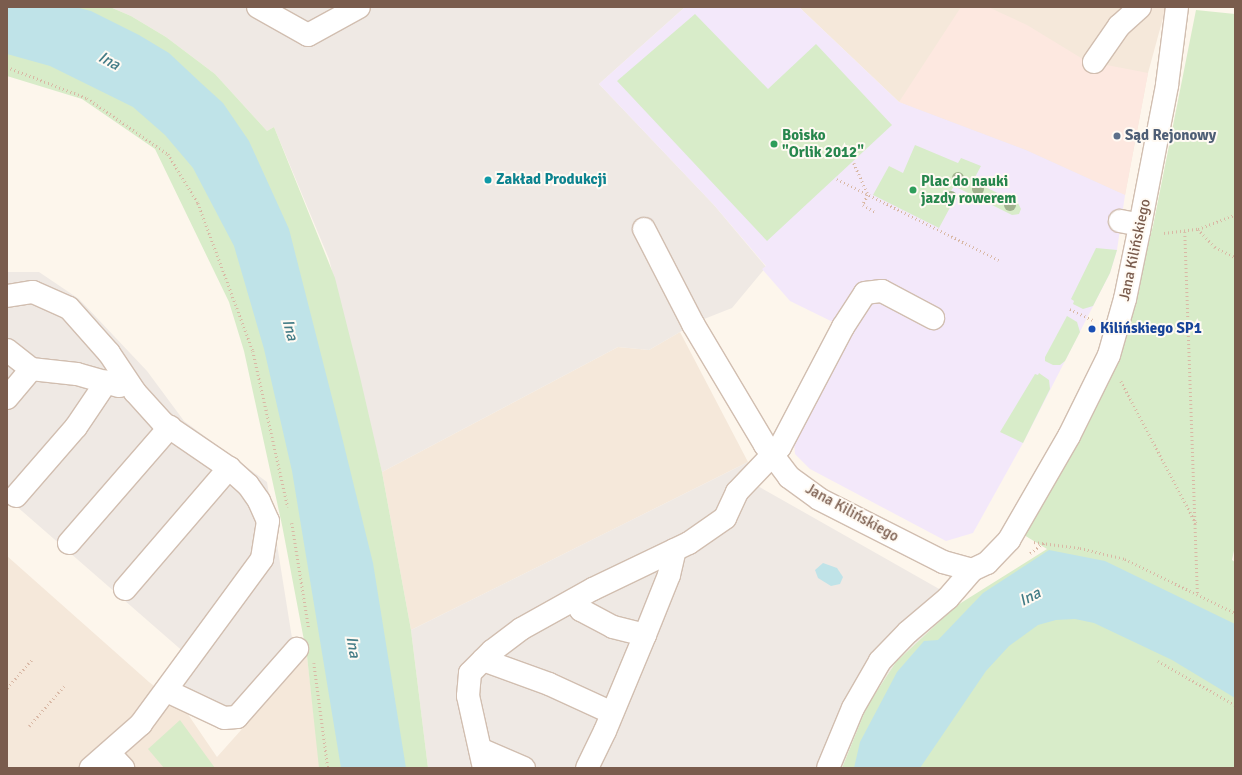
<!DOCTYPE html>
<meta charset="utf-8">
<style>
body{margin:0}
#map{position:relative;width:1242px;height:775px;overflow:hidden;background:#fdf6ec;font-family:Signika,sans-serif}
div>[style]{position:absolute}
.residential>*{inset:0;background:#f5e8da}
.commercial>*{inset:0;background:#fde8e0}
.industrial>*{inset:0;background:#efe9e4}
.education>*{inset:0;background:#f3e8fa}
.green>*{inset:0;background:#d8ecc9}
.water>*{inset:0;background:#bfe3e8}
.path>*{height:2.5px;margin-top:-1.25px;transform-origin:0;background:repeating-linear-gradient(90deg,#d9b8a5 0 1px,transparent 0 4px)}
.roads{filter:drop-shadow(1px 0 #d1beb0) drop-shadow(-1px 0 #d1beb0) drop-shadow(0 1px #d1beb0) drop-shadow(0 -1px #d1beb0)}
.minor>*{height:22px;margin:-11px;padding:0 11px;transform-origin:11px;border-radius:11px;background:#fff}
.trees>*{width:12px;height:12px;margin:-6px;border-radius:50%;background:#a0b28e}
.dots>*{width:11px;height:11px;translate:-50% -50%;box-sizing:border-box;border:2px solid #fffaf3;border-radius:50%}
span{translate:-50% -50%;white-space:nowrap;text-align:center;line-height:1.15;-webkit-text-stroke:4px #fffaf3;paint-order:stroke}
.leisure-label{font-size:15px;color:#27864d;font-weight:700}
.left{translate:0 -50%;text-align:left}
.service-label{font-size:15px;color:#4e5e75;font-weight:700}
.culture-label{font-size:15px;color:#0d838f;font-weight:700}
.street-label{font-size:15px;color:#7a5c4d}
.transit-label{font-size:15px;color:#164399;font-weight:700}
.water-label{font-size:16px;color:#437c86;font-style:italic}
.frame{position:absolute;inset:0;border:8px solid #7a5c4d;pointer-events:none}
</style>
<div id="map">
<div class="residential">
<div style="clip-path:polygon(799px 7px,1166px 7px,1148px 73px,1125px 195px,899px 102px)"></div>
<div style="clip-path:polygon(680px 332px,748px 462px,411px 630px,382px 472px,618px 347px,649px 350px)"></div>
<div style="clip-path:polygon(7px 556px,149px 682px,185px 710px,217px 757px,307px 656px,320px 768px,7px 768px)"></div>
</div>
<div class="commercial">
<div style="clip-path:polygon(961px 7px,988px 7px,1027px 25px,1086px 61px,1148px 73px,1125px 195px,1026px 150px,899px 102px)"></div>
</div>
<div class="industrial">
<div style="clip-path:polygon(110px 7px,685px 7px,599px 84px,714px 205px,766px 267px,732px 308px,699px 321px,649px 350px,618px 347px,382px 472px,329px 259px,274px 127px,267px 131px,215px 74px,166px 37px,131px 16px)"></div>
<div style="clip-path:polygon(7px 272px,39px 272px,79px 299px,147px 371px,184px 421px,267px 482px,292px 638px,306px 655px,246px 723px,177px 688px,194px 661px,7px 498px)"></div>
<div style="clip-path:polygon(748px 462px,756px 485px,941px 590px,956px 606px,896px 662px,867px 706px,842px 768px,428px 768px,411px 630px)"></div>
</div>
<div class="education">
<div style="clip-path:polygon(685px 7px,799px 7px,899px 102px,1026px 150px,1125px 195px,1117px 250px,1110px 273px,1023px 443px,973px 533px,946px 541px,810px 469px,795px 454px,793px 433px,843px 327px,790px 301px,762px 269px,766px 266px,714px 205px,599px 84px)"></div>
</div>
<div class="green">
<div style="clip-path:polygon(7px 7px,110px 7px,131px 16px,166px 37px,215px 74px,267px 131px,274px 127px,335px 278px,360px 377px,382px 472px,411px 630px,428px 768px,319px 768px,307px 656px,282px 525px,244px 351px,229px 302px,155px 149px,82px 99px,7px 76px)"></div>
<div style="clip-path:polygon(1196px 10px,1235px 14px,1235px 546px,1232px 560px,1235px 562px,1235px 768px,842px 768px,867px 706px,896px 662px,956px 606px,1047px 549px,1024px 535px,1138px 282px,1153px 226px)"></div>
<div style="clip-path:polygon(695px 14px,768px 89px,816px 44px,892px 125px,767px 241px,617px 81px)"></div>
<div style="clip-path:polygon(915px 145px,958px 163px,961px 158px,981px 166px,973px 181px,1018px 203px,1021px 209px,1019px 214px,1012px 215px,954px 186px,946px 199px,953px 202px,939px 228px,873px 195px,889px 166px,903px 173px)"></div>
<div style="clip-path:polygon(1096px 248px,1117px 250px,1110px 273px,1093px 306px,1083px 309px,1073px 304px,1074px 301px,1071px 299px)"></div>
<div style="clip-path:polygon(1067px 316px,1077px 322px,1080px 332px,1065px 361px,1060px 365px,1053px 365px,1045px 361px,1045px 357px)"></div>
<div style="clip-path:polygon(1039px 373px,1049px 380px,1050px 389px,1023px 443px,1000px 432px,1035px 374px,1038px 375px)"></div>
<div style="clip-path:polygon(180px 720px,215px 768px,164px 768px,148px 749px)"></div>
</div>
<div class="water">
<div style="clip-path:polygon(7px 7px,75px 7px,91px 11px,139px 35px,169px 53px,201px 83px,223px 103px,249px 141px,289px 229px,338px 421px,373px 563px,406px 768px,341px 768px,292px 471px,264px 349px,234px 246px,193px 168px,165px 135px,133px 107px,50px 66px,7px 54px)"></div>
<div style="clip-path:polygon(1049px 550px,1105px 561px,1235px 624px,1235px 698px,1172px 660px,1094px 623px,1075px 619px,1056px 620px,1038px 625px,1009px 646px,986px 671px,920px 768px,854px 768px,860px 742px,897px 672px,924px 641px,938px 640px,983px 593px)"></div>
<div style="clip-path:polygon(823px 563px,837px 568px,843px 577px,840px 584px,831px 586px,818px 578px,815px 570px)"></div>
</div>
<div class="path">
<div style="left:7px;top:67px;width:86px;rotate:21.2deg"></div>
<div style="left:87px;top:98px;width:98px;rotate:34.7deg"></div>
<div style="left:168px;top:154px;width:57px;rotate:58.5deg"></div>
<div style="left:198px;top:203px;width:158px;rotate:69.6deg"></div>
<div style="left:253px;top:351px;width:160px;rotate:77.4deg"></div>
<div style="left:854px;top:163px;width:35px;rotate:66deg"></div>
<div style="left:868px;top:195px;width:11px;rotate:117deg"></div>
<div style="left:863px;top:205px;width:14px;rotate:30deg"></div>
<div style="left:837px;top:179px;width:181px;rotate:26.6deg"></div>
<div style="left:1198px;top:229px;width:25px;rotate:47deg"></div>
<div style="left:1215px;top:247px;width:22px;rotate:27deg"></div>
<div style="left:1185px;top:232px;width:364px;rotate:88deg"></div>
<div style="left:1164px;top:233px;width:34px;rotate:-7deg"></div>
<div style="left:1198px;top:229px;width:40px;rotate:-21deg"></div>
<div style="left:1070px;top:309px;width:25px;rotate:26deg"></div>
<div style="left:1121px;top:381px;width:161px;rotate:62.2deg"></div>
<div style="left:292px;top:523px;width:107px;rotate:80.9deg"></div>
<div style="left:1034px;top:542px;width:46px;rotate:7.4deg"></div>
<div style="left:1080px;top:548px;width:46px;rotate:13.7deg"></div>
<div style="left:1125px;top:559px;width:123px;rotate:26.1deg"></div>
<div style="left:1030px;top:553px;width:19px;rotate:-36deg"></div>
<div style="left:1158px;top:661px;width:89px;rotate:29.7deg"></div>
<div style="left:314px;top:663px;width:106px;rotate:82.4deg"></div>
<div style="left:7px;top:688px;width:38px;rotate:-49deg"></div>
<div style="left:29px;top:726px;width:53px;rotate:-48.8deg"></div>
</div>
<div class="roads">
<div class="minor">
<div style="left:258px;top:7px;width:57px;rotate:29.2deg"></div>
<div style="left:308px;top:35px;width:58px;rotate:-28.8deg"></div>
<div style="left:1094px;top:62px;width:44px;rotate:-55.2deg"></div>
<div style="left:1119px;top:26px;width:28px;rotate:-42deg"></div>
<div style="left:1120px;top:221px;width:20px;rotate:11deg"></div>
<div style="left:644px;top:229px;width:107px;rotate:62.7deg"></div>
<div style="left:693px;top:324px;width:141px;rotate:59.2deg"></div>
<div style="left:765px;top:445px;width:40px;rotate:53deg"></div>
<div style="left:789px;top:477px;width:37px;rotate:36deg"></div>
<div style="left:819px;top:499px;width:139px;rotate:26.9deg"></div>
<div style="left:943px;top:562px;width:30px;rotate:15deg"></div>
<div style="left:7px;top:296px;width:26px;rotate:-9deg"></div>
<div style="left:33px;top:292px;width:39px;rotate:24deg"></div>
<div style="left:69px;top:308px;width:60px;rotate:48.4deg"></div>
<div style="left:109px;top:353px;width:47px;rotate:56.3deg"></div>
<div style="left:135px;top:392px;width:42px;rotate:47.9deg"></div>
<div style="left:163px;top:423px;width:80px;rotate:34.3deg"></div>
<div style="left:229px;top:468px;width:25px;rotate:42deg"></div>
<div style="left:248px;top:485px;width:19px;rotate:55deg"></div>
<div style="left:259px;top:501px;width:22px;rotate:66deg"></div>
<div style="left:268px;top:521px;width:38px;rotate:99deg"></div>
<div style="left:262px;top:559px;width:205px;rotate:126.3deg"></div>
<div style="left:141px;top:724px;width:67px;rotate:138.7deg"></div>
<div style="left:7px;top:350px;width:31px;rotate:38deg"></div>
<div style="left:31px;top:369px;width:46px;rotate:6.2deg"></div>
<div style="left:77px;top:374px;width:44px;rotate:15.9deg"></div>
<div style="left:7px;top:398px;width:38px;rotate:-50deg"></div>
<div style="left:16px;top:496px;width:91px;rotate:-49deg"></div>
<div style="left:76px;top:427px;width:55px;rotate:-56deg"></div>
<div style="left:69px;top:543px;width:154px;rotate:-49deg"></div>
<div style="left:125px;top:589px;width:160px;rotate:-49.3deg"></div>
<div style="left:574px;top:600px;width:12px;rotate:55deg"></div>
<div style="left:581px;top:610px;width:36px;rotate:28deg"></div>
<div style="left:613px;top:627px;width:33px;rotate:14deg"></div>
<div style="left:483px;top:660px;width:70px;rotate:20deg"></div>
<div style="left:549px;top:684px;width:69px;rotate:24.7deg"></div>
<div style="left:167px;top:691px;width:63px;rotate:25.3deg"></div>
<div style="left:224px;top:718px;width:13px;rotate:-4deg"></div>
<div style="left:237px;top:717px;width:91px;rotate:-48.6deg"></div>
<div style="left:480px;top:749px;width:48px;rotate:23.4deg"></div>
<div style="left:109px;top:753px;width:21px;rotate:47deg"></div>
<div style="left:484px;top:768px;width:74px;rotate:-102.5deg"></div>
<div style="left:468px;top:696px;width:23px;rotate:-85deg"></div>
<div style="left:470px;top:673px;width:31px;rotate:-45deg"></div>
<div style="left:492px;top:651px;width:36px;rotate:-37deg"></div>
<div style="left:521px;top:629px;width:82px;rotate:-29.1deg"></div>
<div style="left:593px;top:589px;width:106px;rotate:-25.6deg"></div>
<div style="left:689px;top:543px;width:44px;rotate:-34.8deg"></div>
<div style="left:725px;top:518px;width:29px;rotate:-65deg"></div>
<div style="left:737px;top:492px;width:62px;rotate:-46.3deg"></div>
<div style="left:780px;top:447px;width:136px;rotate:-62.3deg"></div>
<div style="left:843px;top:327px;width:40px;rotate:-57.1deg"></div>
<div style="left:865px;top:293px;width:17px;rotate:-7deg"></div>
<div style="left:882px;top:291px;width:58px;rotate:27.9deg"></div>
<div style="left:587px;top:768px;width:41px;rotate:-64.1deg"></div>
<div style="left:605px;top:731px;width:104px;rotate:-67.4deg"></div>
<div style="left:645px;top:635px;width:65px;rotate:-68.2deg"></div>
<div style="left:669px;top:575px;width:26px;rotate:-77deg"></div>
<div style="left:828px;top:768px;width:65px;rotate:-67.4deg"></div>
<div style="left:853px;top:708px;width:54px;rotate:-60.1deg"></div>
<div style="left:880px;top:661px;width:40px;rotate:-46deg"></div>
<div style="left:908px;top:632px;width:52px;rotate:-40.4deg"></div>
<div style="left:948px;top:598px;width:37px;rotate:-49deg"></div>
<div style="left:972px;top:570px;width:17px;rotate:-25deg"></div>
<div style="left:987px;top:563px;width:32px;rotate:-46deg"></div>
<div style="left:1009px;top:540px;width:120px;rotate:-60deg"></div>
<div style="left:1069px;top:436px;width:90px;rotate:-63.7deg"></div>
<div style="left:1109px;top:355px;width:58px;rotate:-74.1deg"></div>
<div style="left:1125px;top:299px;width:69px;rotate:-78.4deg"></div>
<div style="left:1139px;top:231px;width:149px;rotate:-79.1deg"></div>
<div style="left:1167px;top:85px;width:79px;rotate:-82.7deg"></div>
</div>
</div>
<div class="trees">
<div style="left:958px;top:178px"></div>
<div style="left:978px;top:189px"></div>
<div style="left:951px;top:197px"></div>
<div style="left:1010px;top:205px"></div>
</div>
<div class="dots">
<div style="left:1117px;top:136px;background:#5c6f8a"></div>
<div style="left:774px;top:144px;background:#2e9e5b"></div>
<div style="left:488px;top:180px;background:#0f9aa8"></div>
<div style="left:913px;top:190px;background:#2e9e5b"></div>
<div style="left:1092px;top:329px;background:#1a4fb4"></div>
</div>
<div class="leisure-label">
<span class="left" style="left:782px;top:144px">Boisko<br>"Orlik 2012"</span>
<span class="left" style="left:921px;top:190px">Plac do nauki<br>jazdy rowerem</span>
</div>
<div class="service-label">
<span class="left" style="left:1125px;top:136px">Sąd Rejonowy</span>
</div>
<div class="culture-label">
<span class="left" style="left:496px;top:180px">Zakład Produkcji</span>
</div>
<div class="street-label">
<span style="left:1135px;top:250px;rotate:-78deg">Jana Kilińskiego</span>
<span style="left:852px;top:513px;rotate:29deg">Jana Kilińskiego</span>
</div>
<div class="transit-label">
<span class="left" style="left:1100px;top:329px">Kilińskiego SP1</span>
</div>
<div class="water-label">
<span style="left:109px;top:61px;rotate:28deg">Ina</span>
<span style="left:290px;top:330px;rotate:74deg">Ina</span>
<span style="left:1030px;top:597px;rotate:-27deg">Ina</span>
<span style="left:353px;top:647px;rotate:80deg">Ina</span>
</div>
<div class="frame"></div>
</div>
